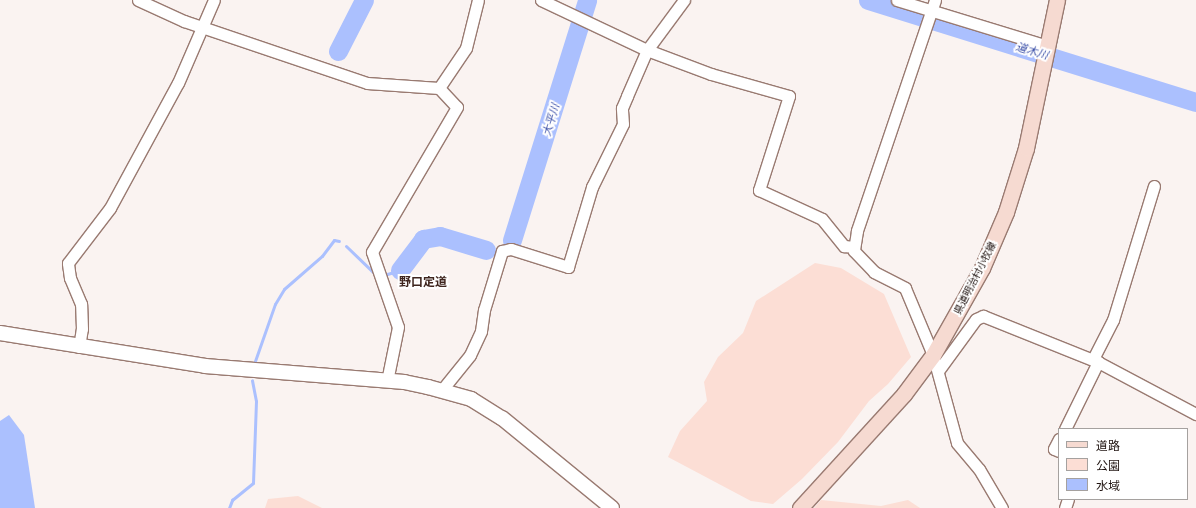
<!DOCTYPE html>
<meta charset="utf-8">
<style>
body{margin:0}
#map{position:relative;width:1196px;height:508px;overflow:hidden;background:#faf3f1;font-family:"Playfair Display","Noto Sans JP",serif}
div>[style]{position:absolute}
.green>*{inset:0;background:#fcded5}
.water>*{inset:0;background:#abc0fe}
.stream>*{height:3px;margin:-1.5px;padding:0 1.5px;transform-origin:1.5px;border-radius:1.5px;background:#abc0fe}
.river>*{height:19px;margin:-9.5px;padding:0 9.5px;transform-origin:9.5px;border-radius:9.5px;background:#abc0fe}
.roads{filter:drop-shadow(1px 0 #997a71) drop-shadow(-1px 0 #997a71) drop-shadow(0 1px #997a71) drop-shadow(0 -1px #997a71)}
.minor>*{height:11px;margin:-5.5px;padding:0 5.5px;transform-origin:5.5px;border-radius:5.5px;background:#fff}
.tertiary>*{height:14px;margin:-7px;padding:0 7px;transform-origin:7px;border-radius:7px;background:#fff}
.secondary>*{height:15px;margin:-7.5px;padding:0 7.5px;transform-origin:7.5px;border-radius:7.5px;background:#f6dad1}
span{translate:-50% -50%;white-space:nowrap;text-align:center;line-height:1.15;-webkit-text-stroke:4px #fff;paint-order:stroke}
.street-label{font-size:10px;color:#1f1310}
.water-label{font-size:11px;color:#384da6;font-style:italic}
.quarter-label{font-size:12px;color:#3e251e;font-weight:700}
.legend{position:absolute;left:1058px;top:428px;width:130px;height:72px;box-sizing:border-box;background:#fff;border:1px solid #a5a19f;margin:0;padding:5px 7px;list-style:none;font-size:12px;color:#1f1310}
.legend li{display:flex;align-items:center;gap:8px;height:20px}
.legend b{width:20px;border:1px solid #a5a19f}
</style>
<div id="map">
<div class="green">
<div style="clip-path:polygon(815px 263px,841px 268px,884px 294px,911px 357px,888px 384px,869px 401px,838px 442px,802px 479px,773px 504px,751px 501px,668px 457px,680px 431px,707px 401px,704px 382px,718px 357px,743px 333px,756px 301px)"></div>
<div style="clip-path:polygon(298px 496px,322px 508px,265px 508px,268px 499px)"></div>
<div style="clip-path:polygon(821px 500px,881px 506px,908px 500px,920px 508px,814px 508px)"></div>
</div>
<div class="water">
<div style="clip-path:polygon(9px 415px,24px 435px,35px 508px,0 508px,0 421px)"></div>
</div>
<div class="stream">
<div style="left:346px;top:246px;width:42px;rotate:44deg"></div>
<div style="left:384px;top:275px;width:17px;rotate:-17deg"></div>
<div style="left:255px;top:361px;width:60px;rotate:-70.7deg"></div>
<div style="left:275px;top:304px;width:17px;rotate:-59deg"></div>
<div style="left:284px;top:289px;width:50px;rotate:-41deg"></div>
<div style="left:322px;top:256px;width:20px;rotate:-53deg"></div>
<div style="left:334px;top:240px;width:5px;rotate:11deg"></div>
<div style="left:229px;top:508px;width:9px;rotate:-69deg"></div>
<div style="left:232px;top:500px;width:27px;rotate:-39deg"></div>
<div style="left:253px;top:483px;width:82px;rotate:-87.9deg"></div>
<div style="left:256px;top:401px;width:21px;rotate:-101deg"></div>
</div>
<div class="river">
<div style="left:868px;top:0;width:343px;rotate:17.3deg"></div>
<div style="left:338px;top:51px;width:57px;rotate:-63deg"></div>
<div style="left:512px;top:240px;width:251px;rotate:-72.6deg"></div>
<div style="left:400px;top:270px;width:39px;rotate:-53deg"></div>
<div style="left:423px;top:239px;width:17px;rotate:-10deg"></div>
<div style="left:440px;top:236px;width:48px;rotate:16.9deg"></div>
</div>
<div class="roads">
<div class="minor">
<div style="left:138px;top:0;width:51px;rotate:24.5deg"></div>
<div style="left:184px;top:21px;width:193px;rotate:18.7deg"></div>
<div style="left:367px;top:83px;width:72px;rotate:4deg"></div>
<div style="left:439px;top:88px;width:26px;rotate:47deg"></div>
<div style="left:457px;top:107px;width:168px;rotate:120.4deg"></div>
<div style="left:372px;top:252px;width:79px;rotate:70.9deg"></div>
<div style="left:398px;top:327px;width:55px;rotate:101.5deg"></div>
<div style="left:541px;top:0;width:117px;rotate:25.3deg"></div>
<div style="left:647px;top:50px;width:68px;rotate:20.6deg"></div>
<div style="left:711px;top:74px;width:81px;rotate:15.8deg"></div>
<div style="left:789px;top:96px;width:99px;rotate:107.7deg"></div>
<div style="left:759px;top:190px;width:69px;rotate:24.7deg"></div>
<div style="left:822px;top:219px;width:35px;rotate:51deg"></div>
<div style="left:844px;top:246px;width:10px;rotate:6deg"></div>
<div style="left:897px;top:0;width:157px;rotate:17deg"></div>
<div style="left:935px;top:0;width:244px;rotate:108.7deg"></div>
<div style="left:857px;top:231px;width:20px;rotate:99deg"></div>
<div style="left:854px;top:251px;width:29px;rotate:46deg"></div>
<div style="left:874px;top:272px;width:35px;rotate:27deg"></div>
<div style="left:905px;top:288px;width:73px;rotate:67.3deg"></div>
<div style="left:933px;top:355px;width:91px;rotate:74.7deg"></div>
<div style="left:957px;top:443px;width:34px;rotate:50deg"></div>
<div style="left:979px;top:469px;width:45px;rotate:59.5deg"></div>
<div style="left:439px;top:88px;width:48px;rotate:-56deg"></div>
<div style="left:466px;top:48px;width:49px;rotate:-76deg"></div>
<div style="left:79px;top:347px;width:18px;rotate:-81deg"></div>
<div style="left:82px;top:329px;width:25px;rotate:-92deg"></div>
<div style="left:81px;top:304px;width:28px;rotate:-113deg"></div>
<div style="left:70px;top:278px;width:15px;rotate:-98deg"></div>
<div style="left:68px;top:263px;width:69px;rotate:-52.6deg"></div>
<div style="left:110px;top:208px;width:142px;rotate:-61.5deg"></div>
<div style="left:178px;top:83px;width:90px;rotate:-66.6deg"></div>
<div style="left:1093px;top:359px;width:44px;rotate:-62.9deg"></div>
<div style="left:1113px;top:320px;width:140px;rotate:-73deg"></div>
<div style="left:938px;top:371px;width:64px;rotate:-53.8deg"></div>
<div style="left:976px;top:319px;width:8px;rotate:-23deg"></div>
<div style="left:983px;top:316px;width:124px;rotate:21.8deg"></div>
<div style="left:1098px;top:362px;width:111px;rotate:28deg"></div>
<div style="left:441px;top:391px;width:46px;rotate:-51.1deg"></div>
<div style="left:470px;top:355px;width:26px;rotate:-65deg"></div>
<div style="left:481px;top:331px;width:21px;rotate:-82deg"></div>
<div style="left:484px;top:310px;width:62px;rotate:-73deg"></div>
<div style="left:502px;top:251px;width:9px;rotate:-13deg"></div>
<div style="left:511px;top:249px;width:60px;rotate:17.5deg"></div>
<div style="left:568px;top:267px;width:84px;rotate:-73.3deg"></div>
<div style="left:592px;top:187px;width:70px;rotate:-63.8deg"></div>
<div style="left:623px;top:124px;width:16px;rotate:-94deg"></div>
<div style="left:622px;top:108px;width:13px;rotate:-67deg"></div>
<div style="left:627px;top:96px;width:50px;rotate:-66.5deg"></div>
<div style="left:647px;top:50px;width:62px;rotate:-53.5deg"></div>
<div style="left:1065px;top:429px;width:75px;rotate:-63.8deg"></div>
<div style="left:1059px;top:439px;width:11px;rotate:117deg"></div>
<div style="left:1054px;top:449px;width:5px;rotate:22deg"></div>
<div style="left:1065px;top:508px;width:9px;rotate:-72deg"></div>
</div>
<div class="tertiary">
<div style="left:0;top:333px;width:208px;rotate:9.1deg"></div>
<div style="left:205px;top:366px;width:200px;rotate:4.6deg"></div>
<div style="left:404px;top:382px;width:25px;rotate:12deg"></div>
<div style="left:428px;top:387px;width:45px;rotate:15.6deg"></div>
<div style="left:471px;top:399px;width:36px;rotate:32deg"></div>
<div style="left:502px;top:418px;width:142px;rotate:39.3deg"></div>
</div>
<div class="secondary">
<div style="left:800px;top:508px;width:154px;rotate:-47.6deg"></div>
<div style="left:904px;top:394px;width:49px;rotate:-53.4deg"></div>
<div style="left:933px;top:355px;width:100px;rotate:-60.6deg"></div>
<div style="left:982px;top:268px;width:61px;rotate:-66.8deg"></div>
<div style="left:1006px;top:212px;width:67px;rotate:-72.6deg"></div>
<div style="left:1026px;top:148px;width:151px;rotate:-78.2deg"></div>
</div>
</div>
<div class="street-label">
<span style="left:975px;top:278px;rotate:-63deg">県道明治村小牧線</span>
</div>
<div class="water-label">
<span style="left:1032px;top:51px;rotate:17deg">道木川</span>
<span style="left:551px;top:120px;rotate:-73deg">大平川</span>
</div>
<div class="quarter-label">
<span style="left:423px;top:282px">野口定道</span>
</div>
<ul class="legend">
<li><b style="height:5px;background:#f6dad1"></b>道路</li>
<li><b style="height:11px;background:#fcded5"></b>公園</li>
<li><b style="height:11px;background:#abc0fe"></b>水域</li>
</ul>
</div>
